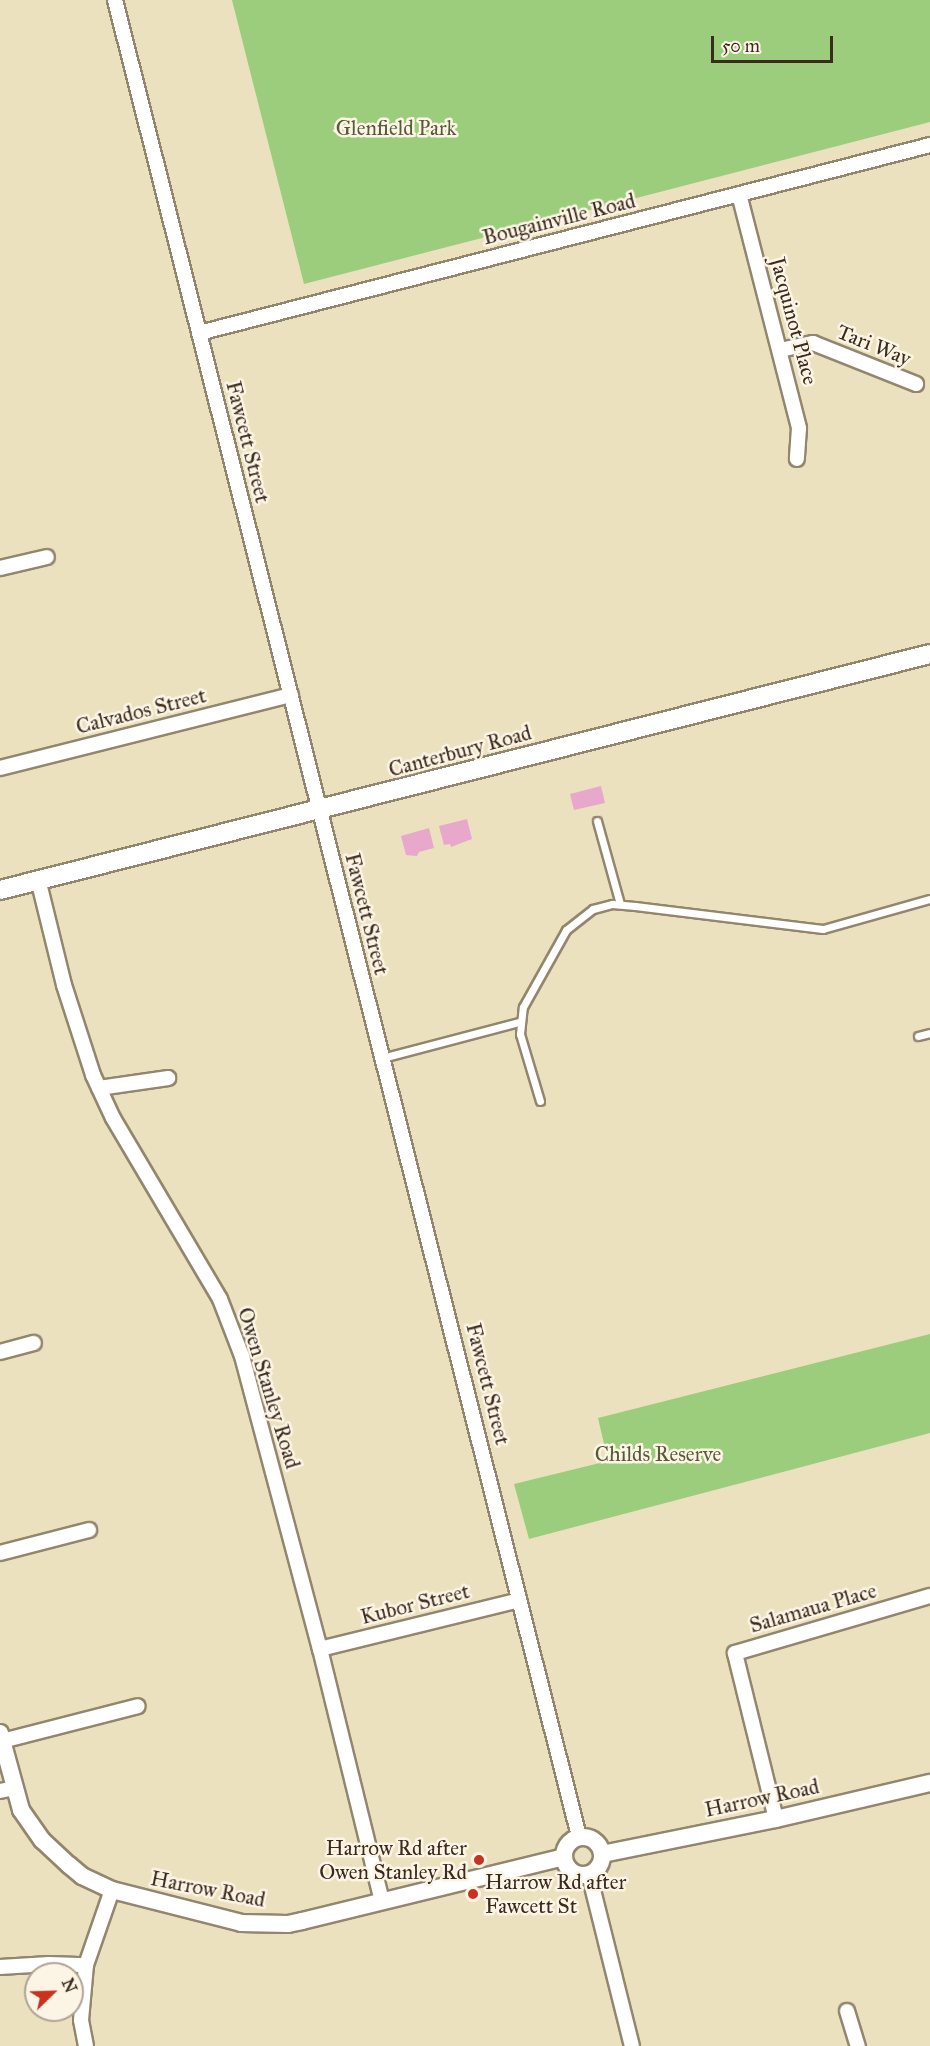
<!DOCTYPE html>
<style>
body{margin:0}
#map{position:relative;width:930px;height:2046px;overflow:hidden;background:#ebe1bf;font-family:"IM FELL Great Primer",serif}
div>[style]{position:absolute}
.green>*{inset:0;background:#9bcd7d}
.building>*{inset:0;background:#e8a8cc}
.roads{filter:drop-shadow(2px 0 #93866e) drop-shadow(-2px 0 #93866e) drop-shadow(0 2px #93866e) drop-shadow(0 -2px #93866e)}
.service>*{height:7px;margin:-3.5px;padding:0 3.5px;transform-origin:3.5px;border-radius:3.5px;background:#fff}
.minor>*{height:14px;margin:-7px;padding:0 7px;transform-origin:7px;border-radius:7px;background:#fff}
.tertiary>*{height:16px;margin:-8px;padding:0 8px;transform-origin:8px;border-radius:8px;background:#fff}
.tertiary>.ring{margin:-8px;padding:0;box-sizing:content-box;background:none;border:16px solid #fff;border-radius:50%}
.secondary>*{height:18px;margin:-9px;padding:0 9px;transform-origin:9px;border-radius:9px;background:#fff}
.dots>*{width:16px;height:16px;translate:-50% -50%;box-sizing:border-box;border:3px solid #fcf5e5;border-radius:50%}
span{translate:-50% -50%;white-space:nowrap;text-align:center;line-height:1.15;-webkit-text-stroke:5px #fcf5e5;paint-order:stroke}
.park-label{font-size:21px;color:#585b3a}
.street-label{font-size:21px;color:#3b2a1e}
.poi-label{font-size:21px;color:#3b2a1e}
.right{translate:-100% -50%;text-align:right}
.left{translate:0 -50%;text-align:left}
.north{position:absolute;left:24px;top:1962px;width:60px;height:60px;box-sizing:border-box;background:#fcf5e5;border:2px solid #afa495;border-radius:50%;rotate:67deg;font-size:16px;font-weight:700;line-height:24px;text-align:center;color:#3b2a1e}
.north::after{content:'';display:block;margin:auto;width:21px;height:27px;background:#c8321e;clip-path:polygon(50% 0,100% 100%,50% 72%,0 100%)}
.scale{position:absolute;left:711px;top:36px;width:122px;height:27px;box-sizing:border-box;border:3px solid #3b2a1e;border-top:0;padding-left:8px;font-size:18px;line-height:21px;white-space:nowrap;color:#3b2a1e;-webkit-text-stroke:4px #fcf5e5;paint-order:stroke}
</style>
<div id="map">
<div class="green">
<div style="clip-path:polygon(232px 0,930px 0,930px 122px,304px 284px)"></div>
<div style="clip-path:polygon(930px 1334px,930px 1433px,529px 1539px,514px 1484px,608px 1461px,598px 1418px)"></div>
</div>
<div class="building">
<div style="clip-path:polygon(601px 786px,605px 803px,574px 810px,570px 794px)"></div>
<div style="clip-path:polygon(467px 819px,472px 839px,451px 847px,450px 844px,444px 845px,439px 826px)"></div>
<div style="clip-path:polygon(429px 828px,434px 848px,419px 852px,417px 856px,406px 855px,401px 836px)"></div>
</div>
<div class="roads">
<div class="service">
<div style="left:597px;top:821px;width:86px;rotate:74.5deg"></div>
<div style="left:918px;top:1036px;width:12px;rotate:-14deg"></div>
<div style="left:382px;top:1058px;width:142px;rotate:-14.7deg"></div>
<div style="left:540px;top:1101px;width:70px;rotate:-106.6deg"></div>
<div style="left:520px;top:1034px;width:27px;rotate:-84deg"></div>
<div style="left:523px;top:1007px;width:88px;rotate:-60.8deg"></div>
<div style="left:566px;top:930px;width:34px;rotate:-38deg"></div>
<div style="left:593px;top:909px;width:20px;rotate:-15deg"></div>
<div style="left:612px;top:904px;width:23px;rotate:5deg"></div>
<div style="left:635px;top:906px;width:189px;rotate:7deg"></div>
<div style="left:823px;top:929px;width:111px;rotate:-15.7deg"></div>
</div>
<div class="minor">
<div style="left:115px;top:0;width:1895px;rotate:75.82deg"></div>
<div style="left:739px;top:194px;width:242px;rotate:75.6deg"></div>
<div style="left:799px;top:428px;width:31px;rotate:94deg"></div>
<div style="left:199px;top:333px;width:755px;rotate:-14.42deg"></div>
<div style="left:780px;top:350px;width:34px;rotate:-12deg"></div>
<div style="left:813px;top:343px;width:111px;rotate:21.7deg"></div>
<div style="left:0;top:568px;width:48px;rotate:-13.2deg"></div>
<div style="left:0;top:768px;width:300px;rotate:-14.1deg"></div>
<div style="left:38px;top:879px;width:109px;rotate:76.2deg"></div>
<div style="left:64px;top:985px;width:95px;rotate:72.1deg"></div>
<div style="left:93px;top:1075px;width:47px;rotate:65.1deg"></div>
<div style="left:113px;top:1118px;width:210px;rotate:59.4deg"></div>
<div style="left:220px;top:1299px;width:61px;rotate:68.9deg"></div>
<div style="left:242px;top:1356px;width:303px;rotate:75.1deg"></div>
<div style="left:320px;top:1649px;width:260px;rotate:76.2deg"></div>
<div style="left:99px;top:1088px;width:70px;rotate:-8.2deg"></div>
<div style="left:0;top:1352px;width:35px;rotate:-15deg"></div>
<div style="left:0;top:1553px;width:92px;rotate:-14.5deg"></div>
<div style="left:320px;top:1649px;width:205px;rotate:-13.8deg"></div>
<div style="left:2px;top:1741px;width:140px;rotate:-14.4deg"></div>
<div style="left:0;top:1791px;width:14px;rotate:-12deg"></div>
<div style="left:776px;top:1819px;width:171px;rotate:-103.9deg"></div>
<div style="left:735px;top:1653px;width:203px;rotate:-16.3deg"></div>
<div style="left:589px;top:1874px;width:177px;rotate:76deg"></div>
<div style="left:0;top:1967px;width:49px;rotate:-3.5deg"></div>
<div style="left:49px;top:1964px;width:37px;rotate:2deg"></div>
<div style="left:847px;top:2011px;width:37px;rotate:73deg"></div>
<div style="left:86px;top:2046px;width:26px;rotate:-101deg"></div>
<div style="left:81px;top:2020px;width:55px;rotate:-84.8deg"></div>
<div style="left:86px;top:1965px;width:79px;rotate:-70.9deg"></div>
</div>
<div class="tertiary">
<div style="left:0;top:1733px;width:80px;rotate:74.7deg"></div>
<div style="left:21px;top:1810px;width:37px;rotate:55deg"></div>
<div style="left:42px;top:1840px;width:37px;rotate:43deg"></div>
<div style="left:69px;top:1865px;width:17px;rotate:40deg"></div>
<div style="left:82px;top:1876px;width:33px;rotate:25deg"></div>
<div style="left:112px;top:1890px;width:133px;rotate:14.3deg"></div>
<div style="left:241px;top:1923px;width:47px;rotate:1.2deg"></div>
<div style="left:288px;top:1924px;width:14px;rotate:-12deg"></div>
<div style="left:302px;top:1921px;width:270px;rotate:-13.7deg"></div>
<div class="ring" style="left:564px;top:1837px;width:22px;height:22px"></div>
<div style="left:602px;top:1854px;width:177px;rotate:-11.4deg"></div>
<div style="left:776px;top:1819px;width:158px;rotate:-13.2deg"></div>
</div>
<div class="secondary">
<div style="left:0;top:890px;width:959px;rotate:-14.24deg"></div>
</div>
</div>
<div class="dots">
<div style="left:479px;top:1860px;background:#c8321e"></div>
<div style="left:473px;top:1894px;background:#c8321e"></div>
</div>
<div class="park-label">
<span style="left:396px;top:128px">Glenfield Park</span>
<span style="left:658px;top:1454px">Childs Reserve</span>
</div>
<div class="street-label">
<span style="left:559px;top:219px;rotate:-14deg">Bougainville Road</span>
<span style="left:794px;top:321px;rotate:75deg">Jacquinot Place</span>
<span style="left:874px;top:345px;rotate:22deg">Tari Way</span>
<span style="left:248px;top:442px;rotate:76deg">Fawcett Street</span>
<span style="left:141px;top:711px;rotate:-14deg">Calvados Street</span>
<span style="left:460px;top:751px;rotate:-15deg">Canterbury Road</span>
<span style="left:367px;top:914px;rotate:76deg">Fawcett Street</span>
<span style="left:488px;top:1384px;rotate:76deg">Fawcett Street</span>
<span style="left:269px;top:1388px;rotate:73deg">Owen Stanley Road</span>
<span style="left:415px;top:1604px;rotate:-14deg">Kubor Street</span>
<span style="left:813px;top:1608px;rotate:-16deg">Salamaua Place</span>
<span style="left:762px;top:1798px;rotate:-12deg">Harrow Road</span>
<span style="left:208px;top:1889px;rotate:11deg">Harrow Road</span>
</div>
<div class="poi-label">
<span class="right" style="left:467px;top:1860px">Harrow Rd after<br>Owen Stanley Rd</span>
<span class="left" style="left:485px;top:1894px">Harrow Rd after<br>Fawcett St</span>
</div>
<div class="north">N</div>
<div class="scale">50 m</div>
</div>
